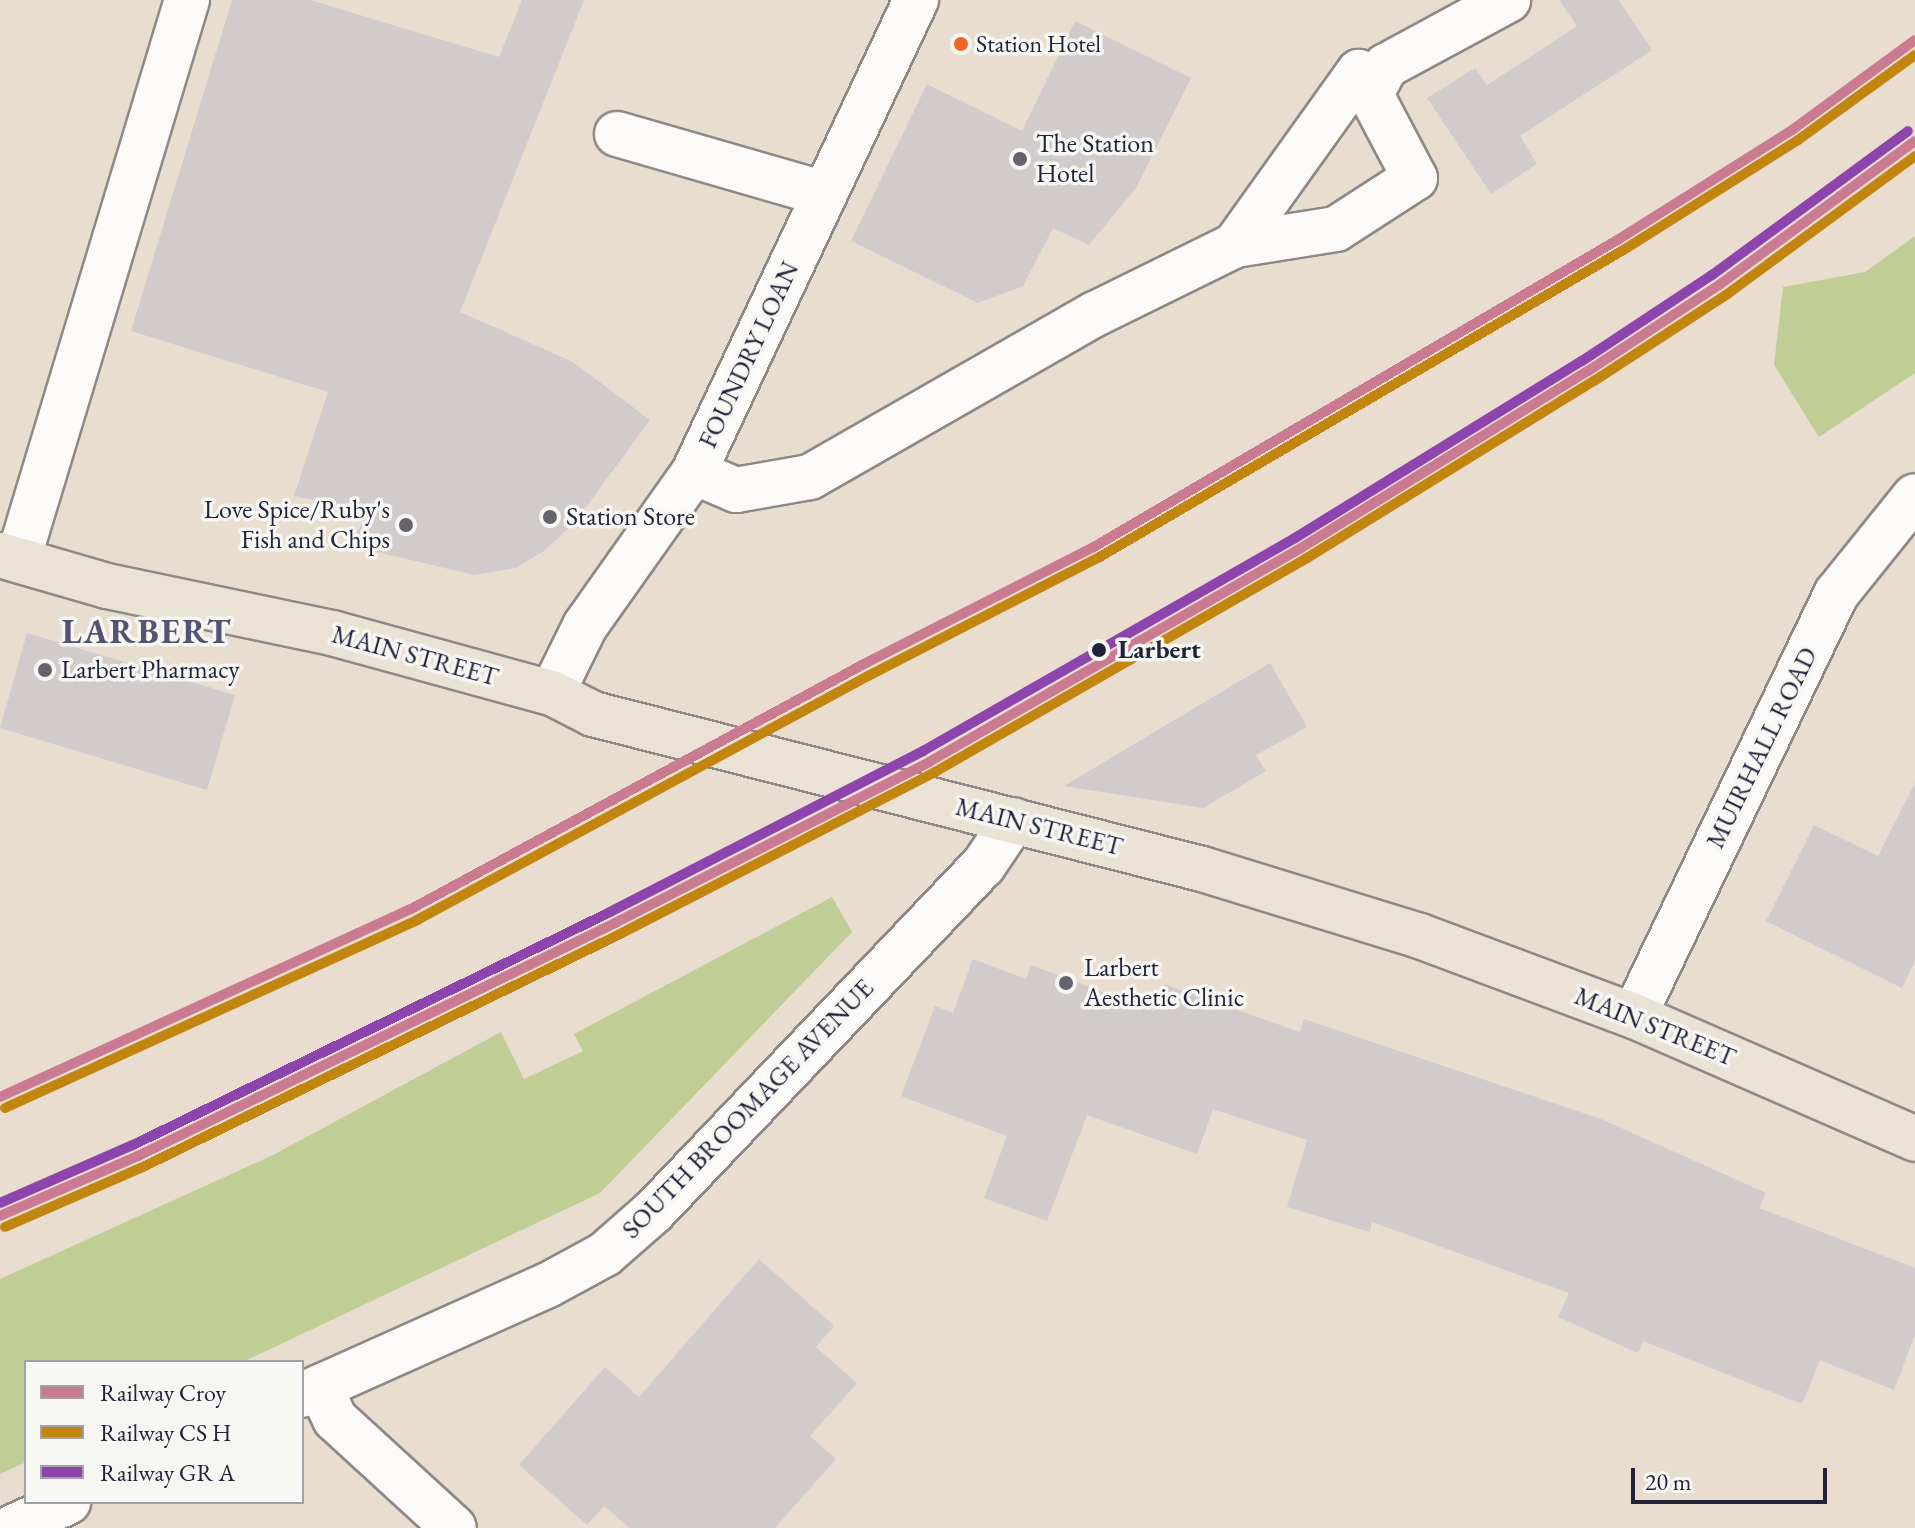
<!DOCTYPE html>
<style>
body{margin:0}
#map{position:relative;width:1915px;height:1528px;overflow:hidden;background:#e8ddce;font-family:"EB Garamond",serif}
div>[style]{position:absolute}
.green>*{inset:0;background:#c0ce96}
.building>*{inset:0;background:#d1cbcc}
.roads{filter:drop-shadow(2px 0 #8e8985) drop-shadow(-2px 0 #8e8985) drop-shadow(0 2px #8e8985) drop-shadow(0 -2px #8e8985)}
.minor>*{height:44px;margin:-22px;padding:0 22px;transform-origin:22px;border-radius:22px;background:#fcfaf8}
.major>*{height:44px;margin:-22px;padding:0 22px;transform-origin:22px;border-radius:22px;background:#ebe2d6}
.rail-1>*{height:10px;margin:-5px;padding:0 5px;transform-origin:5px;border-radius:5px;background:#ca7b92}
.rail-2>*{height:10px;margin:-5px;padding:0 5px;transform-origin:5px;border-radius:5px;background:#c2850f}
.rail-3>*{height:10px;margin:-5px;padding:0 5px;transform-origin:5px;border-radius:5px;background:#8e44ad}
.dots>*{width:22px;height:22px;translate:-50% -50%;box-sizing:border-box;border:4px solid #f6f6f2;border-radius:50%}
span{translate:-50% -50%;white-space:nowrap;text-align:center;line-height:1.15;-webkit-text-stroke:7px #f6f6f2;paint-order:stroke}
.bus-label{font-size:24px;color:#22223b}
.left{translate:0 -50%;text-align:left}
.poi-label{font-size:26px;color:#22223b}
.right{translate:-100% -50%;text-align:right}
.street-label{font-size:26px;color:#22223b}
.stop-label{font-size:26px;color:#22223b;font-weight:700}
.district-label{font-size:34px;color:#555372;font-weight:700;letter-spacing:2px}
.legend{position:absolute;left:24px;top:1360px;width:280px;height:144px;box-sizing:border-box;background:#f6f6f2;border:2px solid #a1a1a9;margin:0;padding:10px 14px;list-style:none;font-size:24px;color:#22223b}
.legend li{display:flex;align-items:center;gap:16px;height:40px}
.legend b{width:40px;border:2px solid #a1a1a9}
.scale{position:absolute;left:1631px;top:1468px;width:196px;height:36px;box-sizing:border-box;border:4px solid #22223b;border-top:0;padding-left:10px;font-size:24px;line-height:28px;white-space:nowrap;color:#22223b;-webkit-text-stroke:6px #f6f6f2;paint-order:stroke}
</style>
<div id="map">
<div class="green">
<div style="clip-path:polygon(1915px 236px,1915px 373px,1819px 437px,1774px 365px,1783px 287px,1865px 272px)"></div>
<div style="clip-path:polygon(832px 897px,852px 932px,600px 1193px,243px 1362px,26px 1362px,26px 1462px,0 1474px,0 1279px,273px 1155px,501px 1032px,524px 1079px,583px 1051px,574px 1034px)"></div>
</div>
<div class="building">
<div style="clip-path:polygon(232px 0,310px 0,499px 57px,522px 0,584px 0,460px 312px,573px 362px,650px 420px,575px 522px,544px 551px,516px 568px,474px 575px,352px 546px,367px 510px,294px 496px,328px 392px,131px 331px)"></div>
<div style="clip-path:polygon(1559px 0,1619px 0,1652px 50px,1520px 136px,1537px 164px,1491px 194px,1427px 98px,1475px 68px,1487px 85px,1577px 26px)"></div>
<div style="clip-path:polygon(1075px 21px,1191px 78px,1136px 188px,1089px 245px,1053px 228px,1023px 286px,978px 303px,851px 241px,927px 84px,1022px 131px)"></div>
<div style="clip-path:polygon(27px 633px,235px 695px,207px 790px,0 728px)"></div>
<div style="clip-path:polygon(1270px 663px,1307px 727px,1256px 755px,1266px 771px,1203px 808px,1064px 786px)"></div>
<div style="clip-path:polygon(1915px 783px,1915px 961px,1902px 988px,1766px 921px,1814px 825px,1878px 856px)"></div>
<div style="clip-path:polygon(973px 959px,1026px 979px,1031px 965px,1154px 1011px,1164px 984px,1300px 1032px,1304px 1019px,1601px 1119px,1766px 1193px,1759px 1208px,1915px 1268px,1915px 1335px,1894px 1390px,1820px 1360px,1802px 1404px,1643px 1341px,1638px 1353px,1558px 1317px,1569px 1293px,1372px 1222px,1370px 1232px,1287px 1207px,1307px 1140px,1213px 1109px,1197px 1154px,1087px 1115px,1047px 1221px,984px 1198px,1007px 1136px,901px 1096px,935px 1006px,953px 1013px)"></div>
<div style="clip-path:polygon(759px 1259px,834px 1326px,816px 1347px,857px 1383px,810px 1436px,836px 1459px,775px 1528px,630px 1528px,604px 1506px,587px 1525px,519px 1465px,605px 1367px,639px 1397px)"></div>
</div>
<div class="roads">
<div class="minor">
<div style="left:1371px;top:94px;width:32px;rotate:-62deg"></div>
<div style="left:1386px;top:66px;width:139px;rotate:-28.4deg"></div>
<div style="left:617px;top:134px;width:216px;rotate:16.1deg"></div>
<div style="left:694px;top:472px;width:46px;rotate:23.2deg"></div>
<div style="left:736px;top:490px;width:75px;rotate:-10deg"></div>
<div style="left:810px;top:477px;width:328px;rotate:-29.8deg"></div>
<div style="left:1095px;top:314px;width:156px;rotate:-26.2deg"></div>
<div style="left:1235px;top:245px;width:213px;rotate:-54.4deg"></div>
<div style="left:1359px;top:72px;width:120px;rotate:62.2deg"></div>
<div style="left:1415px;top:178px;width:94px;rotate:147.2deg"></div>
<div style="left:1336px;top:229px;width:102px;rotate:171deg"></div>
<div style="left:18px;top:560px;width:585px;rotate:-73.21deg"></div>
<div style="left:552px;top:693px;width:75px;rotate:-63.8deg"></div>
<div style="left:585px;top:626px;width:189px;rotate:-54.7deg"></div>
<div style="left:694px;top:472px;width:522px;rotate:-64.81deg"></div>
<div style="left:1634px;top:1016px;width:469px;rotate:-64.4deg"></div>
<div style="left:1837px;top:593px;width:124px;rotate:-51.2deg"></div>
<div style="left:320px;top:1387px;width:35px;rotate:65deg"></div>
<div style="left:335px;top:1419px;width:161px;rotate:42.5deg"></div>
<div style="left:302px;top:1395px;width:269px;rotate:-24.1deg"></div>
<div style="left:548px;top:1285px;width:65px;rotate:-28.5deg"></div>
<div style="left:605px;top:1254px;width:65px;rotate:-41.3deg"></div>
<div style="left:654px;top:1211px;width:477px;rotate:-46.4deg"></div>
<div style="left:983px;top:866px;width:55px;rotate:-56deg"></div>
<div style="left:11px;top:1528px;width:63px;rotate:-24.5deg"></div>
</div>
<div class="major">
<div style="left:0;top:555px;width:111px;rotate:16.2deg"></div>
<div style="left:107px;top:586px;width:230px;rotate:11.8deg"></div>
<div style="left:332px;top:633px;width:228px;rotate:15.3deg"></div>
<div style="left:552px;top:693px;width:46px;rotate:27.1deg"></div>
<div style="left:593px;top:714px;width:628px;rotate:14.28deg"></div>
<div style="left:1202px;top:869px;width:228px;rotate:17.1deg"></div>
<div style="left:1420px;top:936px;width:228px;rotate:20.5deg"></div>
<div style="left:1634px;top:1016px;width:307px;rotate:23.6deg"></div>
</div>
</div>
<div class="rail-1">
<div style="left:0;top:1097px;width:452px;rotate:-24.6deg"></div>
<div style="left:411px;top:909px;width:513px;rotate:-28.41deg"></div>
<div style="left:862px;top:665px;width:258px;rotate:-27deg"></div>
<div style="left:1092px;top:548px;width:611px;rotate:-30.38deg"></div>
<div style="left:1619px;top:239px;width:204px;rotate:-32.2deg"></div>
<div style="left:1792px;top:130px;width:152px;rotate:-36.2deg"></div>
<div style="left:0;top:1216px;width:150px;rotate:-23.5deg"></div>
<div style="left:138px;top:1156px;width:531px;rotate:-26.03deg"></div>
<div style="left:615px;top:923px;width:353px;rotate:-27.1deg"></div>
<div style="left:929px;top:762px;width:429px;rotate:-29.9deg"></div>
<div style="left:1301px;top:548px;width:337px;rotate:-31.7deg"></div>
<div style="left:1588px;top:371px;width:157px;rotate:-33.3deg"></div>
<div style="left:1719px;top:285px;width:243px;rotate:-36.3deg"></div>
</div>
<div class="rail-2">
<div style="left:5px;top:1108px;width:453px;rotate:-24.5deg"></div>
<div style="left:417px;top:920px;width:513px;rotate:-28.41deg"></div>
<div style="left:868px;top:676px;width:259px;rotate:-27.2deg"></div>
<div style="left:1098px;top:558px;width:611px;rotate:-30.38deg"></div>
<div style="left:1625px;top:249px;width:204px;rotate:-32.2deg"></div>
<div style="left:1798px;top:140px;width:145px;rotate:-36deg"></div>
<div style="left:5px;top:1227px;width:150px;rotate:-23.5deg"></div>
<div style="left:143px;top:1167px;width:531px;rotate:-26.03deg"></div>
<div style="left:620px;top:934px;width:354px;rotate:-27.2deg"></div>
<div style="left:935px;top:772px;width:429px;rotate:-29.9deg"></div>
<div style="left:1307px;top:558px;width:337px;rotate:-31.7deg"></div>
<div style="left:1594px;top:381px;width:158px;rotate:-33.1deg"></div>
<div style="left:1726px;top:295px;width:235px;rotate:-36.3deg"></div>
</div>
<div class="rail-3">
<div style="left:0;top:1203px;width:145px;rotate:-23.6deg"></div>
<div style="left:133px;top:1145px;width:531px;rotate:-26.03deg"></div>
<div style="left:610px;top:912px;width:352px;rotate:-27.2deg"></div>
<div style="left:923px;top:751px;width:429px;rotate:-29.8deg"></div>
<div style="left:1295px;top:538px;width:337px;rotate:-31.7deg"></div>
<div style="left:1582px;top:361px;width:156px;rotate:-33.5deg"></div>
<div style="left:1712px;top:275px;width:243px;rotate:-36.3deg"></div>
</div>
<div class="dots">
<div style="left:961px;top:44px;background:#f26522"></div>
<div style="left:1020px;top:159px;background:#67636e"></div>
<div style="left:550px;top:517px;background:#67636e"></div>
<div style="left:406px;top:525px;background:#67636e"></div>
<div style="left:1099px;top:650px;background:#22223b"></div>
<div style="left:45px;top:670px;background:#67636e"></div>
<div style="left:1066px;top:983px;background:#67636e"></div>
</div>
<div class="bus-label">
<span class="left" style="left:976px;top:44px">Station Hotel</span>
</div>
<div class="poi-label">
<span class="left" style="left:1036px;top:159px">The Station<br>Hotel</span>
<span class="right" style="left:390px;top:525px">Love Spice/Ruby's<br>Fish and Chips</span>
<span class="left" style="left:566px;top:517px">Station Store</span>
<span class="left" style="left:61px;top:670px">Larbert Pharmacy</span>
<span class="left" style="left:1084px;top:983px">Larbert<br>Aesthetic Clinic</span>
</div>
<div class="street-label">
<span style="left:749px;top:355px;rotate:-65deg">FOUNDRY LOAN</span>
<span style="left:415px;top:656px;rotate:15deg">MAIN STREET</span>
<span style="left:1762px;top:748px;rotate:-64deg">MUIRHALL ROAD</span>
<span style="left:1039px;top:827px;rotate:14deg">MAIN STREET</span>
<span style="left:1655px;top:1027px;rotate:22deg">MAIN STREET</span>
<span style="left:748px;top:1109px;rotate:-46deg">SOUTH BROOMAGE AVENUE</span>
</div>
<div class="stop-label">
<span class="left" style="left:1118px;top:650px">Larbert</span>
</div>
<div class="district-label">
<span style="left:147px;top:632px">LARBERT</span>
</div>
<ul class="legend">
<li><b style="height:10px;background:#ca7b92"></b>Railway Croy</li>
<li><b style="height:10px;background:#c2850f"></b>Railway CS H</li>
<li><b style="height:10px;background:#8e44ad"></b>Railway GR A</li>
</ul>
<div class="scale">20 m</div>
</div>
